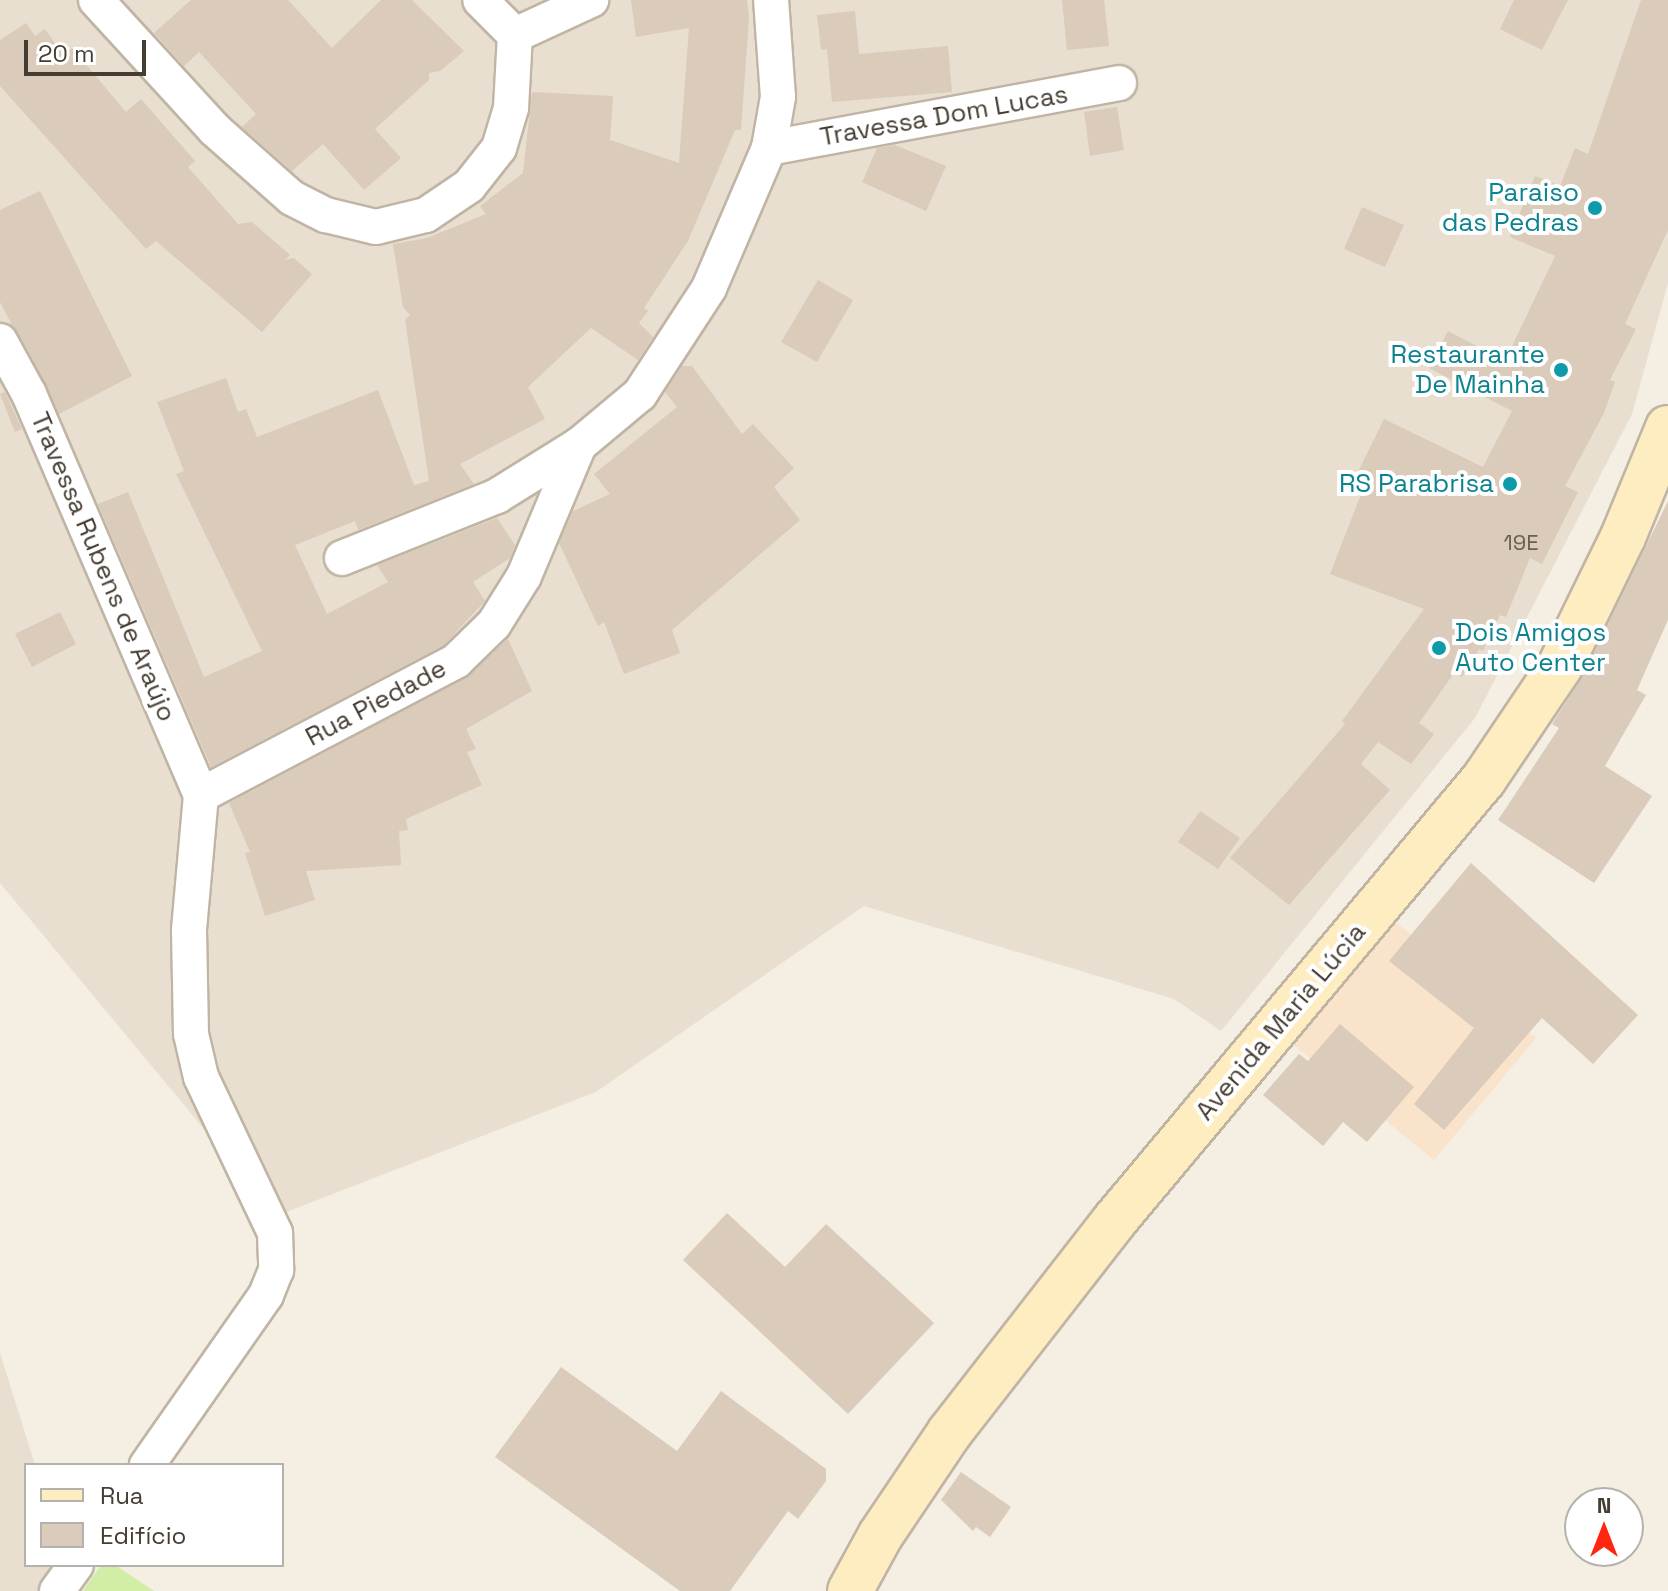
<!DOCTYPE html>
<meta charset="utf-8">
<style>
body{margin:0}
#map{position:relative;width:1668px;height:1591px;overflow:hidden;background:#f4eee3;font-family:"Space Grotesk",sans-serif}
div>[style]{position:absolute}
.residential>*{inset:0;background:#e8dfd0}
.commercial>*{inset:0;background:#f9e3cb}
.green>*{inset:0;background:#d1eda6}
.building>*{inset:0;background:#dacbba}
.roads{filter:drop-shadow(2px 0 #c0b5a5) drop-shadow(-2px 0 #c0b5a5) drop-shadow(0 2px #c0b5a5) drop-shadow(0 -2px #c0b5a5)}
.minor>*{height:34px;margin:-17px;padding:0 17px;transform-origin:17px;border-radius:17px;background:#fff}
.secondary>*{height:44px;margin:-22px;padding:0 22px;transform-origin:22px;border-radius:22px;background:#ffedc2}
.dots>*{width:22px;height:22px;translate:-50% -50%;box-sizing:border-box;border:4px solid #fff;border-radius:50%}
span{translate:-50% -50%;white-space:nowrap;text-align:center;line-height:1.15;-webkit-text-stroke:8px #fff;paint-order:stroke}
.number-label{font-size:22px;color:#6b6054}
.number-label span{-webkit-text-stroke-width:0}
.street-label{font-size:26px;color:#463d32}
.culture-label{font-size:26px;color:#0d838f}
.right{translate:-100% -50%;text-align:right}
.left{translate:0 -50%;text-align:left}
.legend{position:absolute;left:24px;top:1463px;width:260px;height:104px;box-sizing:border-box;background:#fff;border:2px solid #b5b1ad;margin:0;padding:10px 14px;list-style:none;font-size:24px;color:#463d32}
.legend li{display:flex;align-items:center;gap:16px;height:40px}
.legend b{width:40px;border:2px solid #b5b1ad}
.north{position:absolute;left:1564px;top:1487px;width:80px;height:80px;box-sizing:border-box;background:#fff;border:2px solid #b5b1ad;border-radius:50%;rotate:0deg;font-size:22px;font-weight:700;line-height:32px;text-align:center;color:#463d32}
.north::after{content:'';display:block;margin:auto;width:28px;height:36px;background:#ff250f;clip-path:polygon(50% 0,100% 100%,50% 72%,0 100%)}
.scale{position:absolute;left:24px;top:40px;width:122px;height:36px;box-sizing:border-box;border:4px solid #463d32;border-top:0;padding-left:10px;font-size:24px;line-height:28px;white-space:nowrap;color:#463d32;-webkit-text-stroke:6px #fff;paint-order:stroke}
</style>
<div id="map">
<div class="residential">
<div style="clip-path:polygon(0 0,1668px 0,1668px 283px,1632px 414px,1475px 718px,1221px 1031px,1174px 999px,864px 906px,596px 1092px,276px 1216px,0 883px)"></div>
<div style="clip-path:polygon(0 1353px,35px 1465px,26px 1465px,26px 1565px,67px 1565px,75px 1591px,0 1591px)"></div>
</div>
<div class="commercial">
<div style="clip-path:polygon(1392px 919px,1536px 1038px,1434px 1160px,1290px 1042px)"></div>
</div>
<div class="green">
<div style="clip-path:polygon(101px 1565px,115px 1565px,154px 1591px,83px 1591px)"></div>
</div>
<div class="building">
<div style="clip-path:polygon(191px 0,288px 0,332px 48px,381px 0,412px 0,464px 51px,440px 71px,429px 73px,429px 80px,375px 129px,401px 158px,364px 190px,323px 144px,292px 171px,242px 127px,256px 114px,199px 52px,184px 66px,154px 33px)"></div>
<div style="clip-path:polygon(631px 0,747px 0,749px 17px,741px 130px,735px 130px,688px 241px,644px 308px,648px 311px,639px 323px,653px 337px,638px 360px,591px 328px,528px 387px,545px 419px,460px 464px,474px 484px,358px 530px,355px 521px,295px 545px,327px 614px,388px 582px,377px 565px,497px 518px,515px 545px,510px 558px,473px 582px,485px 601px,444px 645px,211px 767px,98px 504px,128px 492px,204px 677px,262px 651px,176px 474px,184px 471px,157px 402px,226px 378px,238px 412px,246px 409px,257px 437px,378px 390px,414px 485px,429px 481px,405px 320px,410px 315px,403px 307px,393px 244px,427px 238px,486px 214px,480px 206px,523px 173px,532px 92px,613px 96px,610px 140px,679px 163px,689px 28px,636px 37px)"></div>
<div style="clip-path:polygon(1062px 0,1104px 0,1109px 46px,1067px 50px)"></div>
<div style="clip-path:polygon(1514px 0,1568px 0,1542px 50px,1500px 29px)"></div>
<div style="clip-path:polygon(1641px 0,1668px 0,1668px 230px,1625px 324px,1636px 329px,1610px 380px,1615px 382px,1604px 413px,1565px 486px,1578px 492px,1542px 564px,1530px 558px,1506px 617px,1500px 615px,1483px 651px,1479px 649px,1462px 677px,1454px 673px,1419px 723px,1434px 734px,1411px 764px,1378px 742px,1361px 764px,1390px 790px,1289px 905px,1230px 858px,1345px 724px,1342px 721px,1424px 609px,1330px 574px,1363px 489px,1352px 484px,1384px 419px,1483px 467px,1512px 411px,1429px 368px,1448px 331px,1505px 361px,1555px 256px,1510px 237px,1535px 176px,1560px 186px,1575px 148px,1588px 154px)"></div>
<div style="clip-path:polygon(855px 11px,859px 54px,948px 46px,952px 92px,832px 102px,827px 49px,821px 50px,817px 15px)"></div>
<div style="clip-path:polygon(26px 23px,35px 36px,45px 29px,63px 55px,72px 48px,126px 112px,141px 99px,195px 161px,188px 167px,238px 224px,252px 222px,290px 255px,285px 260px,294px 258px,312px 274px,262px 332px,156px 241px,146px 249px,0 86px,0 40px)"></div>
<div style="clip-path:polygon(1117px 107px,1124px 150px,1090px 156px,1084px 112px)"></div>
<div style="clip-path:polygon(895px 145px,946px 166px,926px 211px,862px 182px,877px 148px)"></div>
<div style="clip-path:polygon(40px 191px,132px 376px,59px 414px,0 302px,0 210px)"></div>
<div style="clip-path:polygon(1362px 207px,1404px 225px,1385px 267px,1344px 249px)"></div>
<div style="clip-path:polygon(818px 280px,853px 300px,817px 362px,781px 342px)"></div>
<div style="clip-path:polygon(682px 366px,692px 366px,742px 434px,753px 424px,794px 468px,774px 487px,800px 520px,672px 630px,680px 653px,624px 674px,604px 622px,598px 626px,559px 543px,573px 511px,610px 494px,594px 474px,677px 407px,665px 392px)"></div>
<div style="clip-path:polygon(5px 392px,22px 429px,15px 432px,0 394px)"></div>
<div style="clip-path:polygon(1668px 501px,1668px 620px,1637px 690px,1646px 695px,1605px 766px,1652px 796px,1594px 883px,1498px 820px,1559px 728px,1552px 724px,1581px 679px)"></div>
<div style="clip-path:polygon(60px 612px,76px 644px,32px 667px,15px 634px)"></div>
<div style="clip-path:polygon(508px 639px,532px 691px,466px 729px,476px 749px,467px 752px,482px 785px,406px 819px,408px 830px,399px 831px,401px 865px,306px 871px,315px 900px,265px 916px,245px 853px,250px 852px,229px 803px,466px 678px)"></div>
<div style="clip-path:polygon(1200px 811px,1240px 838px,1218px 869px,1178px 842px)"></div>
<div style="clip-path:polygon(1471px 863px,1638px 1015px,1593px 1064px,1542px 1018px,1444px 1130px,1414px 1104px,1474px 1028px,1389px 961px)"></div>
<div style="clip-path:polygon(1340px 1024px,1414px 1087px,1367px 1142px,1343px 1122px,1323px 1146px,1263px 1095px,1299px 1054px,1308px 1061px)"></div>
<div style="clip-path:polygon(727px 1213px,785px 1267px,826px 1224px,934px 1323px,848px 1414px,683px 1260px)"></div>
<div style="clip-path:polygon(561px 1367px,677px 1451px,721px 1391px,826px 1469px,826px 1481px,798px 1519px,788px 1511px,730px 1591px,680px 1591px,495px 1457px)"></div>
<div style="clip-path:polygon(961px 1472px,1011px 1507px,990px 1537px,976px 1527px,973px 1531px,941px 1500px)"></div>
</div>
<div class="roads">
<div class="minor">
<div style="left:96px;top:0;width:175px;rotate:47.5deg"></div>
<div style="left:214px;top:129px;width:104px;rotate:41.5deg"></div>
<div style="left:292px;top:198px;width:38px;rotate:27deg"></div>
<div style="left:326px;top:215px;width:51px;rotate:13.5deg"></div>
<div style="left:376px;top:227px;width:51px;rotate:-13.5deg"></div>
<div style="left:426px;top:215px;width:52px;rotate:-34deg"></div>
<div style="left:469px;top:186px;width:48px;rotate:-51.7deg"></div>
<div style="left:499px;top:148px;width:42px;rotate:-73.3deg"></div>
<div style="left:511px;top:108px;width:73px;rotate:-86.9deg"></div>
<div style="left:515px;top:35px;width:49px;rotate:-135deg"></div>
<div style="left:515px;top:35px;width:84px;rotate:-24.7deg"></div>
<div style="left:769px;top:148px;width:356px;rotate:-10.5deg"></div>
<div style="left:0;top:341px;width:60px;rotate:61.3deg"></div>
<div style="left:29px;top:394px;width:436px;rotate:66.8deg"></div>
<div style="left:201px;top:795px;width:136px;rotate:95.1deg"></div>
<div style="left:189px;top:930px;width:104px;rotate:88.9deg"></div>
<div style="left:191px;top:1034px;width:44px;rotate:76.9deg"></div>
<div style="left:201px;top:1077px;width:173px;rotate:64.6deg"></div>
<div style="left:275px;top:1233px;width:37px;rotate:88deg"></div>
<div style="left:276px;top:1270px;width:27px;rotate:112deg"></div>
<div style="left:266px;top:1295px;width:208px;rotate:125deg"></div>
<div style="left:342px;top:558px;width:167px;rotate:-21.8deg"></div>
<div style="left:497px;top:496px;width:97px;rotate:-31.9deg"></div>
<div style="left:579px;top:445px;width:80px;rotate:-39.9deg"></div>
<div style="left:640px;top:394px;width:126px;rotate:-56.9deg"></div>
<div style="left:709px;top:288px;width:152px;rotate:-66.8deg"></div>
<div style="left:769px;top:148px;width:52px;rotate:-80deg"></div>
<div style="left:778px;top:97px;width:97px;rotate:-94.1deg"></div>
<div style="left:201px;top:795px;width:288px;rotate:-27.7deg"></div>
<div style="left:456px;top:661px;width:53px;rotate:-44.2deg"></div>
<div style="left:494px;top:624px;width:57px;rotate:-58deg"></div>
<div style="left:524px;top:576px;width:142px;rotate:-67.2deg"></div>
<div style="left:57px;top:1591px;width:32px;rotate:-54deg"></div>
</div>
<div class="secondary">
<div style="left:850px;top:1591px;width:63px;rotate:-61.4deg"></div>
<div style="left:880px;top:1536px;width:125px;rotate:-56.1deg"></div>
<div style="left:950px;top:1432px;width:269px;rotate:-52.1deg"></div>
<div style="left:1115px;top:1220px;width:575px;rotate:-50.08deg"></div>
<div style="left:1484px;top:779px;width:134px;rotate:-56deg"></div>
<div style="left:1559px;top:668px;width:146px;rotate:-64deg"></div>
<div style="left:1623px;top:537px;width:118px;rotate:-67.6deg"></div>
</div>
</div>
<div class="dots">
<div style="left:1595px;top:208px;background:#0f9aa8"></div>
<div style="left:1561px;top:370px;background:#0f9aa8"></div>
<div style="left:1510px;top:484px;background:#0f9aa8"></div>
<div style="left:1439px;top:648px;background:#0f9aa8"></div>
</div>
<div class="number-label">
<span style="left:1521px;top:543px">19E</span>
</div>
<div class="street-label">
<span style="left:944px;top:116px;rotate:-10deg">Travessa Dom Lucas</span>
<span style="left:103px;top:567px;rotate:67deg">Travessa Rubens de Araújo</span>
<span style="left:376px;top:703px;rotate:-28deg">Rua Piedade</span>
<span style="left:1281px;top:1022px;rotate:-50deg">Avenida Maria Lúcia</span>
</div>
<div class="culture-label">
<span class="right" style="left:1579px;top:208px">Paraiso<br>das Pedras</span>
<span class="right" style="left:1545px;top:370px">Restaurante<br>De Mainha</span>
<span class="right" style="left:1494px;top:484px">RS Parabrisa</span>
<span class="left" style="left:1455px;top:648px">Dois Amigos<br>Auto Center</span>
</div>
<ul class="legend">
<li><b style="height:10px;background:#ffedc2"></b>Rua</li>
<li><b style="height:22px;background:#dacbba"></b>Edifício</li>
</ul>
<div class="north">N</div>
<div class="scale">20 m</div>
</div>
